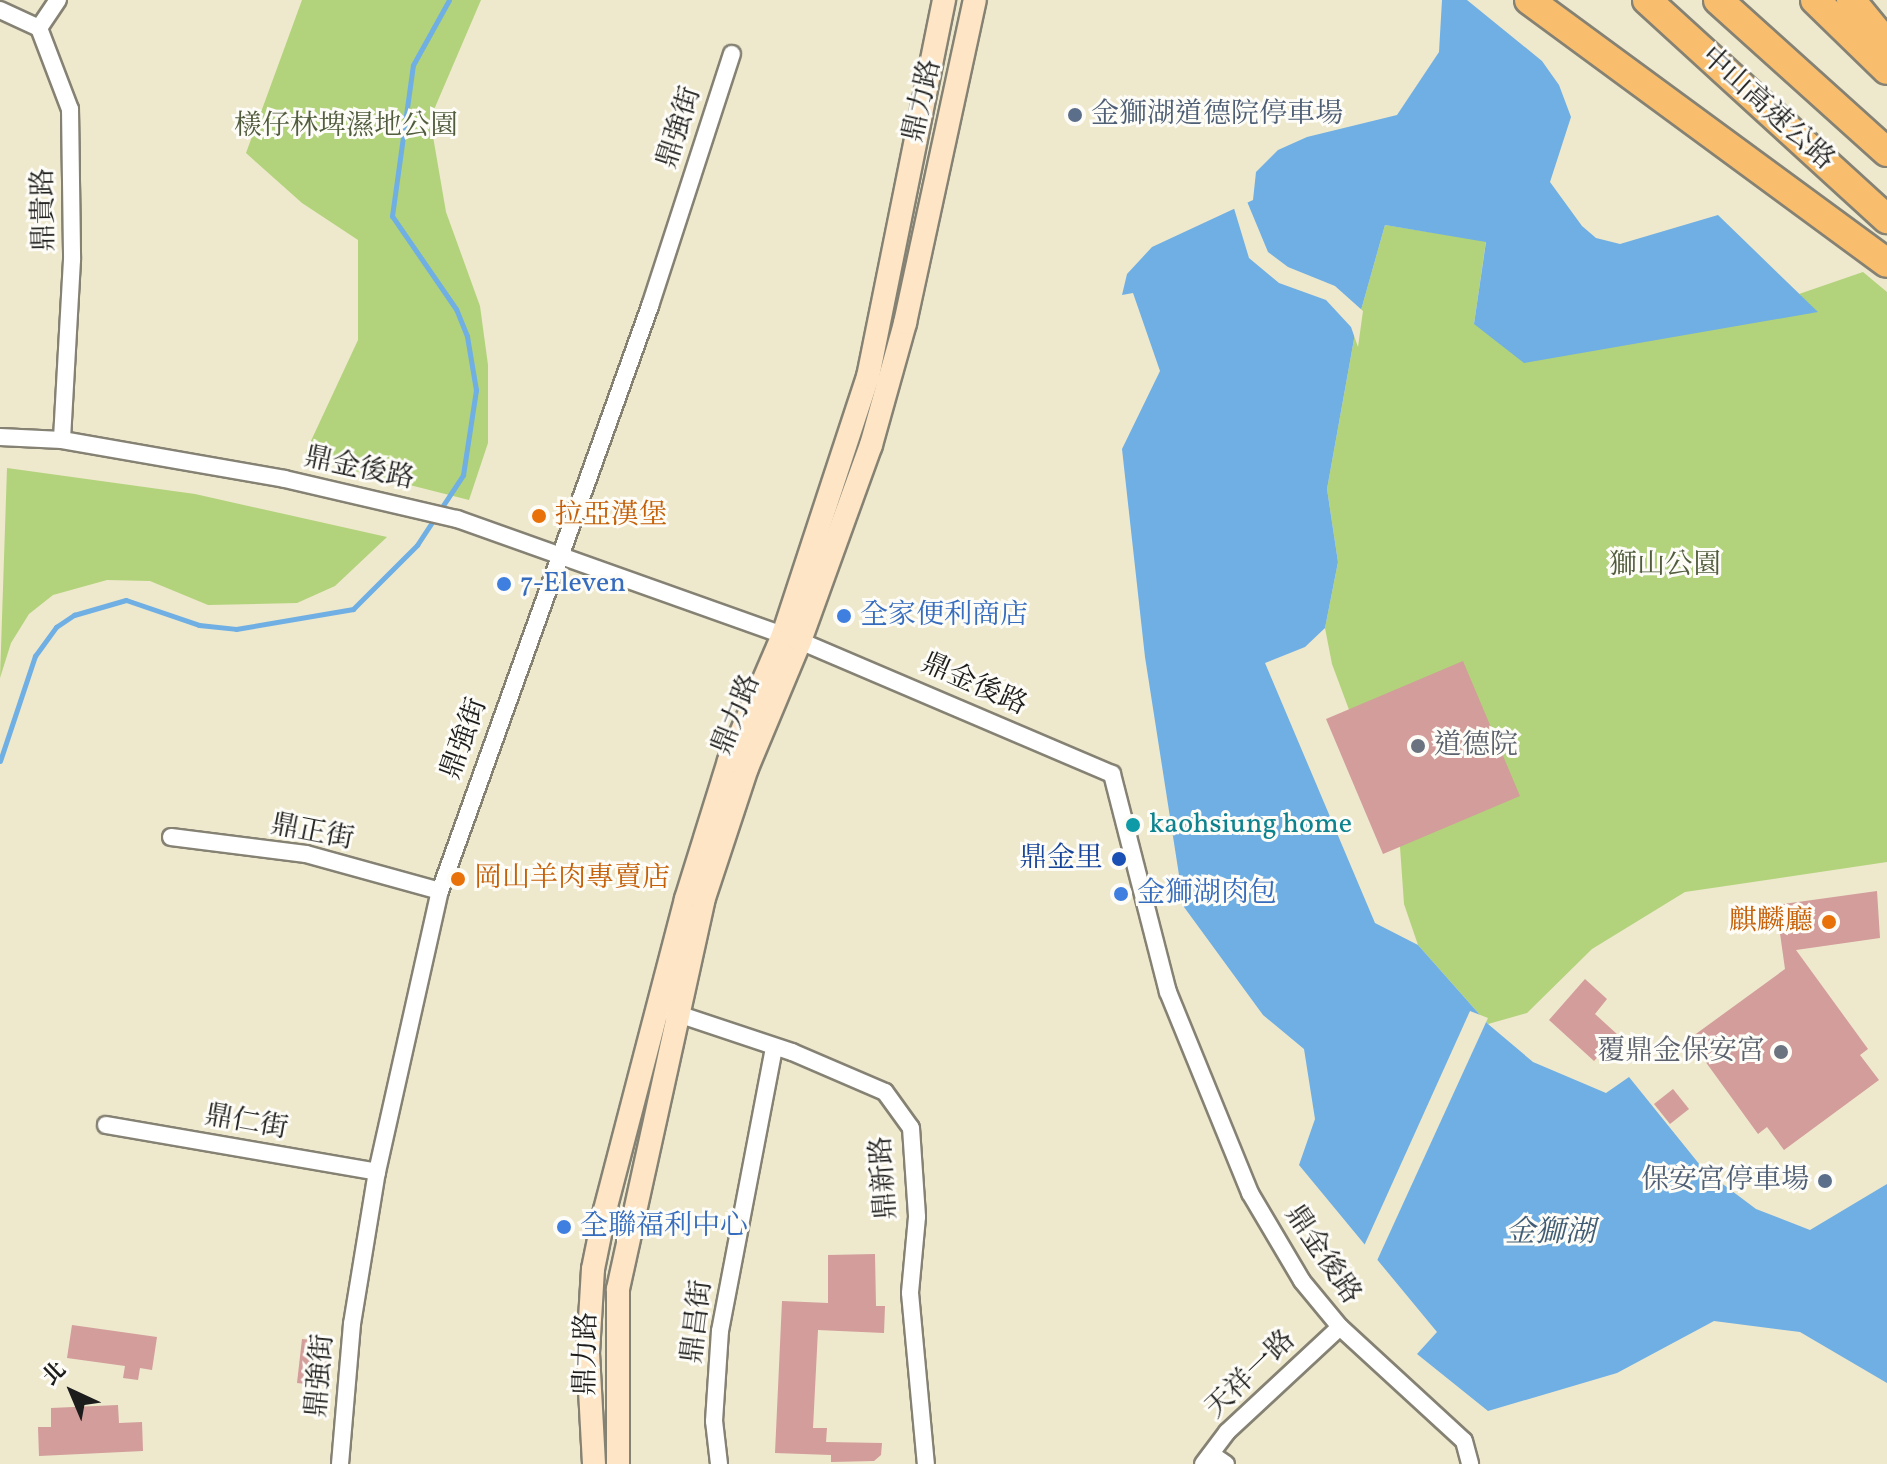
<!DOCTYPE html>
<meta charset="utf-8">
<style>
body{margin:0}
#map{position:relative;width:1887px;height:1464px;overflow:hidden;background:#eee8cd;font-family:Vollkorn,"Noto Serif TC",serif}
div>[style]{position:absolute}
.green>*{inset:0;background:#b2d37b}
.water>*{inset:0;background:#6fafe3}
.pier>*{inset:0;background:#eee8cd}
.stream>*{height:5px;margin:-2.5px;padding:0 2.5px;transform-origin:2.5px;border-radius:2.5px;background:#6fafe3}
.building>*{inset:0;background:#d29d9a}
.roads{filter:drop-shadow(2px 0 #858274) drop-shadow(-2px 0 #858274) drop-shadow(0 2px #858274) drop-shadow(0 -2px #858274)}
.street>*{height:16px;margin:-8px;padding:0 8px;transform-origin:8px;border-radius:8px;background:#fff}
.secondary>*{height:22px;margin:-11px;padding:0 11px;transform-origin:11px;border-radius:11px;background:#fde5c5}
.highway>*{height:28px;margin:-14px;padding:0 14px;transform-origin:14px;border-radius:14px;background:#f9be6d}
.dots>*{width:22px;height:22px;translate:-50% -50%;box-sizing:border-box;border:4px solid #fdfcf7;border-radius:50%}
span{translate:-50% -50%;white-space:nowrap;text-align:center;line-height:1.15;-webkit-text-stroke:6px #fdfcf7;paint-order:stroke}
.street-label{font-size:28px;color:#1c1c1c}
.service-label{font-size:28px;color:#4e5e75}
.left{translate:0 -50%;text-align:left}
.right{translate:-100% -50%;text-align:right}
.park-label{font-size:28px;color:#505c3d}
.food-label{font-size:28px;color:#c56008}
.shop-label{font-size:28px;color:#366cbe}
.worship-label{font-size:28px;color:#5b616d}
.culture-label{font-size:28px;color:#0d838f}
.transit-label{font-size:28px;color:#164399}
.water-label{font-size:30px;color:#415e76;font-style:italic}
.north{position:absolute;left:32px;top:1352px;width:80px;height:80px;-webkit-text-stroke:6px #fdfcf7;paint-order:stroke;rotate:316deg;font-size:22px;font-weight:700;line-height:32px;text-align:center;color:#1c1c1c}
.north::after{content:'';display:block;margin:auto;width:28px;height:36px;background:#1c1c1c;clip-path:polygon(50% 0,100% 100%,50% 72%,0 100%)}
</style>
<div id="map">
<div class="green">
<div style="clip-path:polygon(302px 0,481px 0,430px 119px,446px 212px,480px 306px,488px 365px,488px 443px,469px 500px,303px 458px,358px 340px,358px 240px,302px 203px,246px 153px)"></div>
<div style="clip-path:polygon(1385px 225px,1486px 241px,1474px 324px,1817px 312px,1799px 294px,1863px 272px,1887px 292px,1887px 862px,1685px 892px,1592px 949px,1527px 1013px,1488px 1024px,1418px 945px,1404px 904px,1400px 847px,1332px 664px,1325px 628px,1338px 562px,1327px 489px,1356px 328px)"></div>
<div style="clip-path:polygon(7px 468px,195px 494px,387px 537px,335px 586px,297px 603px,208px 605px,150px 581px,107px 580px,53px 595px,29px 614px,11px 643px,0 678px)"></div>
</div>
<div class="water">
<div style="clip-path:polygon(1442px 0,1467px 0,1542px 61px,1559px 85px,1571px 117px,1550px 182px,1582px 226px,1596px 238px,1620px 244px,1718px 215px,1818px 312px,1524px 363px,1474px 324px,1486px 242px,1385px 225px,1356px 328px,1327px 489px,1338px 562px,1325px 628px,1305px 647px,1265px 663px,1375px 923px,1418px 945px,1488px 1024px,1533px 1062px,1606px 1093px,1629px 1077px,1704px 1170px,1756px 1209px,1810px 1230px,1887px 1184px,1887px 1383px,1800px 1332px,1714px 1321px,1617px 1373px,1488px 1411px,1417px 1354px,1437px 1332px,1299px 1165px,1315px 1119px,1304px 1049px,1263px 1015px,1184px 907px,1145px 657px,1122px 449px,1160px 371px,1133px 293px,1122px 295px,1127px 274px,1152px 247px,1253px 200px,1256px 172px,1278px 150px,1307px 137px,1397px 115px,1439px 52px)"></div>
</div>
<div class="pier">
<div style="clip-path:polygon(1246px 199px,1268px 252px,1288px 267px,1335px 286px,1363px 311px,1358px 347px,1351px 327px,1326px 300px,1279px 283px,1249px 258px,1233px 205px)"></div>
<div style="clip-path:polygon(1470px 1011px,1488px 1018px,1375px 1265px,1364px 1246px)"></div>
</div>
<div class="stream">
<div style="left:0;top:761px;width:111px;rotate:-71.6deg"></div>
<div style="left:35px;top:656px;width:36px;rotate:-54deg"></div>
<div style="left:56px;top:627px;width:22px;rotate:-34deg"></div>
<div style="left:74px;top:615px;width:54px;rotate:-16.1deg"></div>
<div style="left:126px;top:600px;width:77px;rotate:18.9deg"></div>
<div style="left:199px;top:625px;width:37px;rotate:6deg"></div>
<div style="left:236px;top:629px;width:119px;rotate:-9.7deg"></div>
<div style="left:353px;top:609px;width:91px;rotate:-45deg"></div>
<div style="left:417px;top:545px;width:84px;rotate:-56.7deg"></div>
<div style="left:463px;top:475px;width:86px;rotate:-81.3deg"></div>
<div style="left:476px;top:390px;width:55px;rotate:-99.5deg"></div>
<div style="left:467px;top:336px;width:29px;rotate:-112deg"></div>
<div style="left:456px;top:309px;width:113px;rotate:-124.5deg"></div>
<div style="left:392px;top:216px;width:152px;rotate:-82.1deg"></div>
<div style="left:413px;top:65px;width:74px;rotate:-61deg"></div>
</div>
<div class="building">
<div style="clip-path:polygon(1463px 661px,1520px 796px,1383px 854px,1326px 719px)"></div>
<div style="clip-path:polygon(1877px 891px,1880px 938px,1796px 950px,1868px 1049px,1860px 1055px,1879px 1080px,1784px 1150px,1767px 1127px,1758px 1134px,1689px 1039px,1785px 969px,1776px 905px)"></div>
<div style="clip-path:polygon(1585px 979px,1607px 999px,1595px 1014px,1618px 1035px,1594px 1061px,1549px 1020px)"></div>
<div style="clip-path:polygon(1673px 1089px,1689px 1109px,1670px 1124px,1654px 1104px)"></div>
<div style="clip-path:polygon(875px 1254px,876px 1306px,885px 1306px,884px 1333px,818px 1330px,813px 1428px,827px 1428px,826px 1442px,882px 1443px,881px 1455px,874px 1461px,831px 1462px,831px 1455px,775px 1453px,782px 1301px,828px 1303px,828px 1255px)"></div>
<div style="clip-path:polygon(72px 1325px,157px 1337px,152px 1370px,140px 1368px,138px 1380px,123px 1378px,125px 1366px,67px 1358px)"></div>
<div style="clip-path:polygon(302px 1339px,331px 1342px,325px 1386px,297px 1383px)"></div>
<div style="clip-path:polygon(118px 1405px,119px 1423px,142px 1422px,143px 1451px,39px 1456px,38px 1427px,51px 1427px,51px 1408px)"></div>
</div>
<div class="roads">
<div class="street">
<div style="left:0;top:10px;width:43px;rotate:24.8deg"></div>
<div style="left:39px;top:28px;width:87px;rotate:69.1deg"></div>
<div style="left:70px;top:109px;width:151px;rotate:89.2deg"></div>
<div style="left:72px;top:260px;width:180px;rotate:93.2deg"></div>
<div style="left:39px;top:28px;width:34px;rotate:-56deg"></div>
<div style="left:0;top:437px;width:62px;rotate:2.8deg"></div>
<div style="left:62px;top:440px;width:226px;rotate:9.9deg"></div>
<div style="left:285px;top:479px;width:177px;rotate:13.1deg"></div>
<div style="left:457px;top:519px;width:364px;rotate:19.6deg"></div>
<div style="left:800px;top:641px;width:339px;rotate:23.1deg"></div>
<div style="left:1112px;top:774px;width:225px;rotate:75.6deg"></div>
<div style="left:1168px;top:992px;width:217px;rotate:67.8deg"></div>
<div style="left:1250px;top:1193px;width:102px;rotate:59.4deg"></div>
<div style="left:1302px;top:1281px;width:60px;rotate:50.4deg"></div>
<div style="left:1340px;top:1327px;width:168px;rotate:42.6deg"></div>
<div style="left:1464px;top:1441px;width:24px;rotate:75deg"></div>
<div style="left:171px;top:837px;width:136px;rotate:7.2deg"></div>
<div style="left:306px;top:854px;width:139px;rotate:15.4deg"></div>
<div style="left:669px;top:1011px;width:130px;rotate:18.4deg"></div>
<div style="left:792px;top:1052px;width:101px;rotate:23.3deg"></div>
<div style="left:885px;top:1092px;width:44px;rotate:54.2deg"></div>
<div style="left:911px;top:1128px;width:89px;rotate:86.1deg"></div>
<div style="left:917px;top:1217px;width:76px;rotate:95.3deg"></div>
<div style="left:910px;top:1293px;width:172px;rotate:84.7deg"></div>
<div style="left:106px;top:1125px;width:275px;rotate:9.8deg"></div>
<div style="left:1211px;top:1454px;width:18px;rotate:34deg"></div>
<div style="left:340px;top:1464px;width:141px;rotate:-85.1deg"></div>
<div style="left:352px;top:1324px;width:154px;rotate:-80.7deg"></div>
<div style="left:377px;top:1172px;width:288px;rotate:-77.4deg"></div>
<div style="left:440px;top:891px;width:622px;rotate:-70.25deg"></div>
<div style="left:650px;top:306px;width:265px;rotate:-72deg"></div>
<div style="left:719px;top:1464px;width:43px;rotate:-96.6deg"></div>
<div style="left:714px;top:1421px;width:90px;rotate:-86.2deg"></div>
<div style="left:720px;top:1331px;width:289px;rotate:-79.2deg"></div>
<div style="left:1203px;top:1464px;width:40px;rotate:-53deg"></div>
<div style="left:1227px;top:1432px;width:154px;rotate:-42.9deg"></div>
</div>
<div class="secondary">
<div style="left:594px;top:1464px;width:111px;rotate:-93.1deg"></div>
<div style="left:588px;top:1353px;width:84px;rotate:-86.6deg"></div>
<div style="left:593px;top:1269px;width:60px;rotate:-78.5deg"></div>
<div style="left:605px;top:1210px;width:321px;rotate:-75.4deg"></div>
<div style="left:686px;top:899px;width:145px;rotate:-72.7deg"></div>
<div style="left:729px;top:761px;width:137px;rotate:-66.8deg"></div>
<div style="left:783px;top:635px;width:272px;rotate:-71.8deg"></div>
<div style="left:868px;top:377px;width:385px;rotate:-78.6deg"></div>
<div style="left:618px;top:1464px;width:175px;rotate:-90deg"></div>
<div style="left:618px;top:1289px;width:397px;rotate:-77.6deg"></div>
<div style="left:703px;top:901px;width:140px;rotate:-71.7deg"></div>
<div style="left:747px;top:768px;width:138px;rotate:-67.3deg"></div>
<div style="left:800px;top:641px;width:208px;rotate:-70.1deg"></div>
<div style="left:871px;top:445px;width:127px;rotate:-74.4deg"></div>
<div style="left:905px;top:323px;width:330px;rotate:-77.8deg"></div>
</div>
<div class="highway">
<div style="left:1529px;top:0;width:444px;rotate:36.3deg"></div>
<div style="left:1647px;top:0;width:325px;rotate:42.4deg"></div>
<div style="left:1718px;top:0;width:227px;rotate:42deg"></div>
<div style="left:1815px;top:0;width:100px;rotate:44.2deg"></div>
<div style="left:1851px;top:0;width:57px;rotate:50.7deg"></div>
</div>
</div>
<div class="dots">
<div style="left:1075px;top:115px;background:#5c6f8a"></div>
<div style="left:539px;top:516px;background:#e8710a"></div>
<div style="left:504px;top:584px;background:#3f7fe0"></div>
<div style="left:844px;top:616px;background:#3f7fe0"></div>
<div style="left:1418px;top:746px;background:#6b7280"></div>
<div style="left:1133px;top:825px;background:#0f9aa8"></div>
<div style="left:1119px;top:859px;background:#1a4fb4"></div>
<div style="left:458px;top:879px;background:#e8710a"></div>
<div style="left:1121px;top:894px;background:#3f7fe0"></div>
<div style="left:1829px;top:922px;background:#e8710a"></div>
<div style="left:1781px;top:1052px;background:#6b7280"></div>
<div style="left:1825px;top:1181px;background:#5c6f8a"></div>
<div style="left:564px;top:1227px;background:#3f7fe0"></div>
</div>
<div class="street-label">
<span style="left:923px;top:101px;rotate:-77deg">鼎力路</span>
<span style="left:1767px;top:109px;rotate:42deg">中山高速公路</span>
<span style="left:680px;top:128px;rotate:-72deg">鼎強街</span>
<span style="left:45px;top:210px;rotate:-91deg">鼎貴路</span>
<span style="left:359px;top:469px;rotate:12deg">鼎金後路</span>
<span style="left:974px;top:685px;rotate:24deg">鼎金後路</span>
<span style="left:737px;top:715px;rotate:-68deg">鼎力路</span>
<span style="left:465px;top:739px;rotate:-70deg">鼎強街</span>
<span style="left:312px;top:833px;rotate:11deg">鼎正街</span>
<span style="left:246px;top:1123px;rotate:10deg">鼎仁街</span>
<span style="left:885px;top:1178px;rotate:-94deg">鼎新路</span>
<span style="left:1322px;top:1255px;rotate:56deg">鼎金後路</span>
<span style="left:698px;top:1322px;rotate:-83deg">鼎昌街</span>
<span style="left:587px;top:1354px;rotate:-89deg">鼎力路</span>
<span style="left:1251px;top:1375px;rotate:-44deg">天祥一路</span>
<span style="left:321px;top:1376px;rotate:-85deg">鼎強街</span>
</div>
<div class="service-label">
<span class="left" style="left:1091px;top:115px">金獅湖道德院停車場</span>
<span class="right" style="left:1809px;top:1181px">保安宮停車場</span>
</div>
<div class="park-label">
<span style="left:346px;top:127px">檨仔林埤濕地公園</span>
<span style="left:1665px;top:566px">獅山公園</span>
</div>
<div class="food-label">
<span class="left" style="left:555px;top:516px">拉亞漢堡</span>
<span class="left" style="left:474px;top:879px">岡山羊肉專賣店</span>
<span class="right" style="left:1813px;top:922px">麒麟廳</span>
</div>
<div class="shop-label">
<span class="left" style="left:520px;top:584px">7-Eleven</span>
<span class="left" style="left:860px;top:616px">全家便利商店</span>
<span class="left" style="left:1137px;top:894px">金獅湖肉包</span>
<span class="left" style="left:580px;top:1227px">全聯福利中心</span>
</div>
<div class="worship-label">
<span class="left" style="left:1434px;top:746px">道德院</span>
<span class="right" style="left:1765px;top:1052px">覆鼎金保安宮</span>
</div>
<div class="culture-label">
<span class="left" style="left:1149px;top:825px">kaohsiung home</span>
</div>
<div class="transit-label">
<span class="right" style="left:1103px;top:859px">鼎金里</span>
</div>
<div class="water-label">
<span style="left:1550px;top:1233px">金獅湖</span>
</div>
<div class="north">北</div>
</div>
